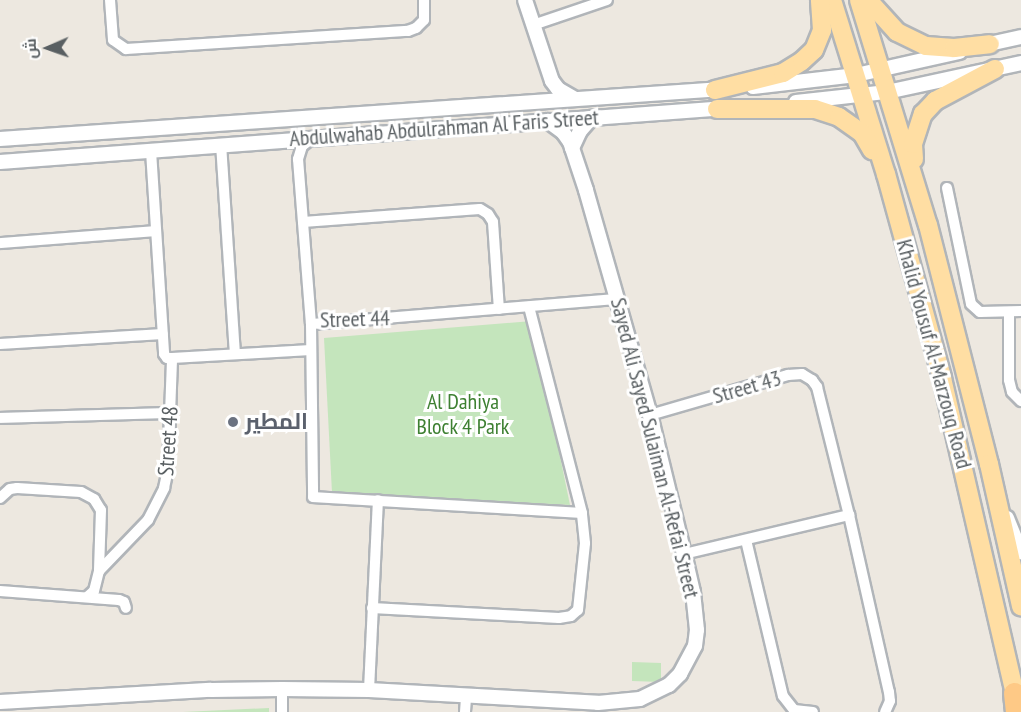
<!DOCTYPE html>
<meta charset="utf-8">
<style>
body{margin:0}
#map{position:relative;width:1021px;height:712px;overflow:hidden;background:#ede8e0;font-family:"PT Sans Narrow",Cairo,sans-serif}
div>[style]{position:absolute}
.green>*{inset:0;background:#c4e5bc}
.roads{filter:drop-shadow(2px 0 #b1b5b9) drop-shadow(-2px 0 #b1b5b9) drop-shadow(0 2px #b1b5b9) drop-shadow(0 -2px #b1b5b9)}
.minor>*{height:10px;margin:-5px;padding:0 5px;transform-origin:5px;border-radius:5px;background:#fff}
.tertiary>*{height:14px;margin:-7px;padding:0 7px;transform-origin:7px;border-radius:7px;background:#fff}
.primary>*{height:18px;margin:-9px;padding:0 9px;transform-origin:9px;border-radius:9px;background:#ffdea3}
.motorway>*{height:21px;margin:-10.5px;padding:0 10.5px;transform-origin:10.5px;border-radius:10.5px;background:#fec986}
.dots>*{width:16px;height:16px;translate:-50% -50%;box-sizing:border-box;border:3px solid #fff;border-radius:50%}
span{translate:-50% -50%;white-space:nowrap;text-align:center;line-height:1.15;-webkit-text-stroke:6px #fff;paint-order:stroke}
.street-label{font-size:22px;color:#595f62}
.park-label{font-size:22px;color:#3e8032}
.worship-label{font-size:22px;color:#5b616d;font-weight:700}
.left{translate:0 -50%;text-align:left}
.north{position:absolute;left:18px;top:18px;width:60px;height:60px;-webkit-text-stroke:4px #fff;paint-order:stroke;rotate:268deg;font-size:16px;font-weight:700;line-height:24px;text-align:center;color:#595f62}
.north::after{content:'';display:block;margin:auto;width:21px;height:27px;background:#595f62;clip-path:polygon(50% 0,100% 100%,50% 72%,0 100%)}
</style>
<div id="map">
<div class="green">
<div style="clip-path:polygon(532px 321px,570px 505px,332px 493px,324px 338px)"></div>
<div style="clip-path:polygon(632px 662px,661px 663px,661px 682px,632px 681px)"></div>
<div style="clip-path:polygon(269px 708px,269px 712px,183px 712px)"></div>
</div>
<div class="roads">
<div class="minor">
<div style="left:110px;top:0;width:40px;rotate:85.7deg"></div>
<div style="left:113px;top:40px;width:16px;rotate:35deg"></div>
<div style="left:126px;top:49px;width:283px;rotate:-3.7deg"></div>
<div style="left:408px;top:31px;width:9px;rotate:-21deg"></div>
<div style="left:416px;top:28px;width:11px;rotate:-45deg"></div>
<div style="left:424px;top:20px;width:20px;rotate:-90deg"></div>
<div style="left:533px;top:25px;width:78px;rotate:-18.7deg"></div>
<div style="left:311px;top:139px;width:11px;rotate:142deg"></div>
<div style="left:302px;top:146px;width:14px;rotate:107deg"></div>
<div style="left:298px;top:159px;width:166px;rotate:85.5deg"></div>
<div style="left:311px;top:324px;width:173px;rotate:89.3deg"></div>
<div style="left:313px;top:497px;width:269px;rotate:3.4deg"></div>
<div style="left:221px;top:144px;width:210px;rotate:86.2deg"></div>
<div style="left:151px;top:151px;width:203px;rotate:86.3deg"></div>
<div style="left:164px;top:354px;width:5px;rotate:53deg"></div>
<div style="left:167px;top:358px;width:5px"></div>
<div style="left:947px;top:188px;width:118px;rotate:78.3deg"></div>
<div style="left:971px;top:304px;width:12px;rotate:42deg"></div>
<div style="left:980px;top:312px;width:41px;rotate:-1.4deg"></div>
<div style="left:303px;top:222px;width:177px;rotate:-4.2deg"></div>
<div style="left:480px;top:209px;width:9px;rotate:32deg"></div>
<div style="left:488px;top:214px;width:9px;rotate:58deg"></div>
<div style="left:493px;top:222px;width:87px;rotate:86.1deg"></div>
<div style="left:0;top:243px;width:155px;rotate:-4.4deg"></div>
<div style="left:1009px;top:312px;width:68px;rotate:90deg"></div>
<div style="left:1009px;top:380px;width:12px;rotate:76deg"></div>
<div style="left:1012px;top:392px;width:13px;rotate:45deg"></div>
<div style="left:311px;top:324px;width:307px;rotate:-4.7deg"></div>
<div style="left:0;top:344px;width:163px;rotate:-3.5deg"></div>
<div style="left:172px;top:358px;width:139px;rotate:-3.3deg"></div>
<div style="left:650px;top:415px;width:144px;rotate:-16.2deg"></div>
<div style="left:788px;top:375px;width:14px;rotate:-4deg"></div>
<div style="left:802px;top:374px;width:12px;rotate:31deg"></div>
<div style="left:812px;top:380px;width:9px;rotate:54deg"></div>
<div style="left:817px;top:387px;width:132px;rotate:76deg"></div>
<div style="left:849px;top:515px;width:181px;rotate:77.3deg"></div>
<div style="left:889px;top:692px;width:9px;rotate:84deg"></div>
<div style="left:890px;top:701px;width:12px;rotate:114deg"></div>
<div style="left:0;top:418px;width:171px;rotate:-1.7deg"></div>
<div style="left:0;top:498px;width:13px;rotate:-42deg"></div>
<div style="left:10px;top:489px;width:7px;rotate:-8deg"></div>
<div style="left:17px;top:488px;width:64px;rotate:3.6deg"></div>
<div style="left:81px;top:492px;width:15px;rotate:28deg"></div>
<div style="left:94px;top:499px;width:13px;rotate:58deg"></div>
<div style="left:101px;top:510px;width:61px;rotate:91.9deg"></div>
<div style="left:746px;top:540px;width:160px;rotate:76.7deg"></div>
<div style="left:783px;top:696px;width:18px;rotate:52deg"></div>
<div style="left:794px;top:710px;width:19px;rotate:6deg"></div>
<div style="left:684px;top:554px;width:170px;rotate:-13.3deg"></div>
<div style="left:0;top:591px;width:119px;rotate:4.3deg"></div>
<div style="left:119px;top:600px;width:5px;rotate:22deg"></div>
<div style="left:124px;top:602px;width:6px;rotate:72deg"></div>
<div style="left:87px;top:597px;width:9px;rotate:-41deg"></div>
<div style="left:94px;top:591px;width:21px;rotate:-76deg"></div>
<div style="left:99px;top:571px;width:71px;rotate:-46.1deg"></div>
<div style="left:148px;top:520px;width:36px;rotate:-63deg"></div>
<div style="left:164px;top:488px;width:19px;rotate:-78deg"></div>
<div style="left:168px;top:469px;width:111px;rotate:-87.9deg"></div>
<div style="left:372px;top:608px;width:187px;rotate:3.1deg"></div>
<div style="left:559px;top:618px;width:12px;rotate:-9deg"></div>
<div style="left:571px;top:616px;width:9px;rotate:-41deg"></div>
<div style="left:578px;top:610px;width:67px;rotate:-84deg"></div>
<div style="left:585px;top:543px;width:30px;rotate:-96deg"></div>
<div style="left:582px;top:513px;width:213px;rotate:-104.4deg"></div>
<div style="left:282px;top:689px;width:23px;rotate:90deg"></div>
<div style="left:369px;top:690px;width:190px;rotate:-87.3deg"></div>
<div style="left:465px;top:712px;width:16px;rotate:-86deg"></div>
</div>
<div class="tertiary">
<div style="left:525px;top:0;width:85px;rotate:71.6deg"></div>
<div style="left:552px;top:81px;width:10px;rotate:53deg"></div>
<div style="left:558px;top:89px;width:20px;rotate:30deg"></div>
<div style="left:980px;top:46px;width:42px;rotate:-12.4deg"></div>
<div style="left:753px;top:87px;width:104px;rotate:-6.6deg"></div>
<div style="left:856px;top:75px;width:106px;rotate:-12.6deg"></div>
<div style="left:796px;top:102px;width:92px;rotate:-6.3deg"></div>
<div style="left:887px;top:92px;width:137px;rotate:-12.2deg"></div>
<div style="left:0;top:139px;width:724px;rotate:-3.96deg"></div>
<div style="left:572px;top:148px;width:19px;rotate:-65deg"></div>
<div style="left:580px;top:131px;width:18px;rotate:-49deg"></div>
<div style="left:0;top:162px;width:728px;rotate:-4.25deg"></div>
<div style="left:1007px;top:518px;width:37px;rotate:68deg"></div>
<div style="left:0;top:702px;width:211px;rotate:-3.3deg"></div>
<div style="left:211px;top:690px;width:71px;rotate:-0.8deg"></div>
<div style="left:282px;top:689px;width:87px;rotate:0.7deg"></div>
<div style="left:369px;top:690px;width:229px;rotate:3.2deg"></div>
<div style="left:598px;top:703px;width:42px;rotate:-5.4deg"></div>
<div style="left:640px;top:699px;width:32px;rotate:-26deg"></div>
<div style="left:669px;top:685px;width:16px;rotate:-45deg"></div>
<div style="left:680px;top:674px;width:32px;rotate:-62deg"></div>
<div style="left:695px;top:646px;width:16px;rotate:-83deg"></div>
<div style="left:697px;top:630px;width:38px;rotate:-96deg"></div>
<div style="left:693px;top:592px;width:39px;rotate:-103deg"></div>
<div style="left:684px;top:554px;width:143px;rotate:-103.7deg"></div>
<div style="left:650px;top:415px;width:234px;rotate:-105.9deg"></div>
<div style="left:586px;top:190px;width:51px;rotate:-108.4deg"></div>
<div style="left:570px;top:142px;width:12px;rotate:-125deg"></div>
<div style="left:563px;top:132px;width:19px;rotate:-144deg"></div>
</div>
<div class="primary">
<div style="left:832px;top:0;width:182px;rotate:72.8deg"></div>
<div style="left:886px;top:174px;width:212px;rotate:74.6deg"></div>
<div style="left:942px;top:378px;width:338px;rotate:77deg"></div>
<div style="left:859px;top:0;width:235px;rotate:73deg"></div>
<div style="left:928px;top:225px;width:247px;rotate:75.7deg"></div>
<div style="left:989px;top:464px;width:146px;rotate:77.3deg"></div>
<div style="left:868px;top:0;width:43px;rotate:47.8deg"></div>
<div style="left:897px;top:32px;width:32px;rotate:26deg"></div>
<div style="left:926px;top:46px;width:28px;rotate:4deg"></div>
<div style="left:954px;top:48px;width:36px;rotate:-6deg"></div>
<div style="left:715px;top:90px;width:70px;rotate:-14deg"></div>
<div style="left:783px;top:73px;width:22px;rotate:-32deg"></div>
<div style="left:802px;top:61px;width:16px;rotate:-43deg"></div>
<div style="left:814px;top:50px;width:22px;rotate:-68deg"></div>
<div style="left:822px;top:30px;width:30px;rotate:-94deg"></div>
<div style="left:717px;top:109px;width:98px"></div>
<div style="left:815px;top:109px;width:25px;rotate:18deg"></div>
<div style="left:839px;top:117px;width:28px;rotate:35deg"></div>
<div style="left:862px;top:133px;width:20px;rotate:60deg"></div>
<div style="left:914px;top:159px;width:15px;rotate:-94deg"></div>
<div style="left:913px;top:144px;width:32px;rotate:-72deg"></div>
<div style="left:923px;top:114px;width:18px;rotate:-47deg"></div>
<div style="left:935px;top:101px;width:68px;rotate:-28.1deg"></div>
</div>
<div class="motorway">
<div style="left:1014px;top:693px;width:19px;rotate:84deg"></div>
</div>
</div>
<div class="dots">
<div style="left:233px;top:422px;background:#6b7280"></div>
</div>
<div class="street-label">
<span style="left:444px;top:128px;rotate:-4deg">Abdulwahab Abdulrahman Al Faris Street</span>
<span style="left:355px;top:319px;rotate:-2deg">Street 44</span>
<span style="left:934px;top:354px;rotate:75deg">Khalid Yousuf Al-Marzouq Road</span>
<span style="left:747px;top:387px;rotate:-16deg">Street 43</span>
<span style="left:168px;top:441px;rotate:-86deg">Street 48</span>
<span style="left:655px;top:448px;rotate:76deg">Sayed Ali Sayed Sulaiman Al-Refai Street</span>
</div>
<div class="park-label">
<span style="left:463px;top:414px">Al Dahiya<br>Block 4 Park</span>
</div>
<div class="worship-label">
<span class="left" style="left:245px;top:422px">المطير</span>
</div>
<div class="north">ش</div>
</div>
